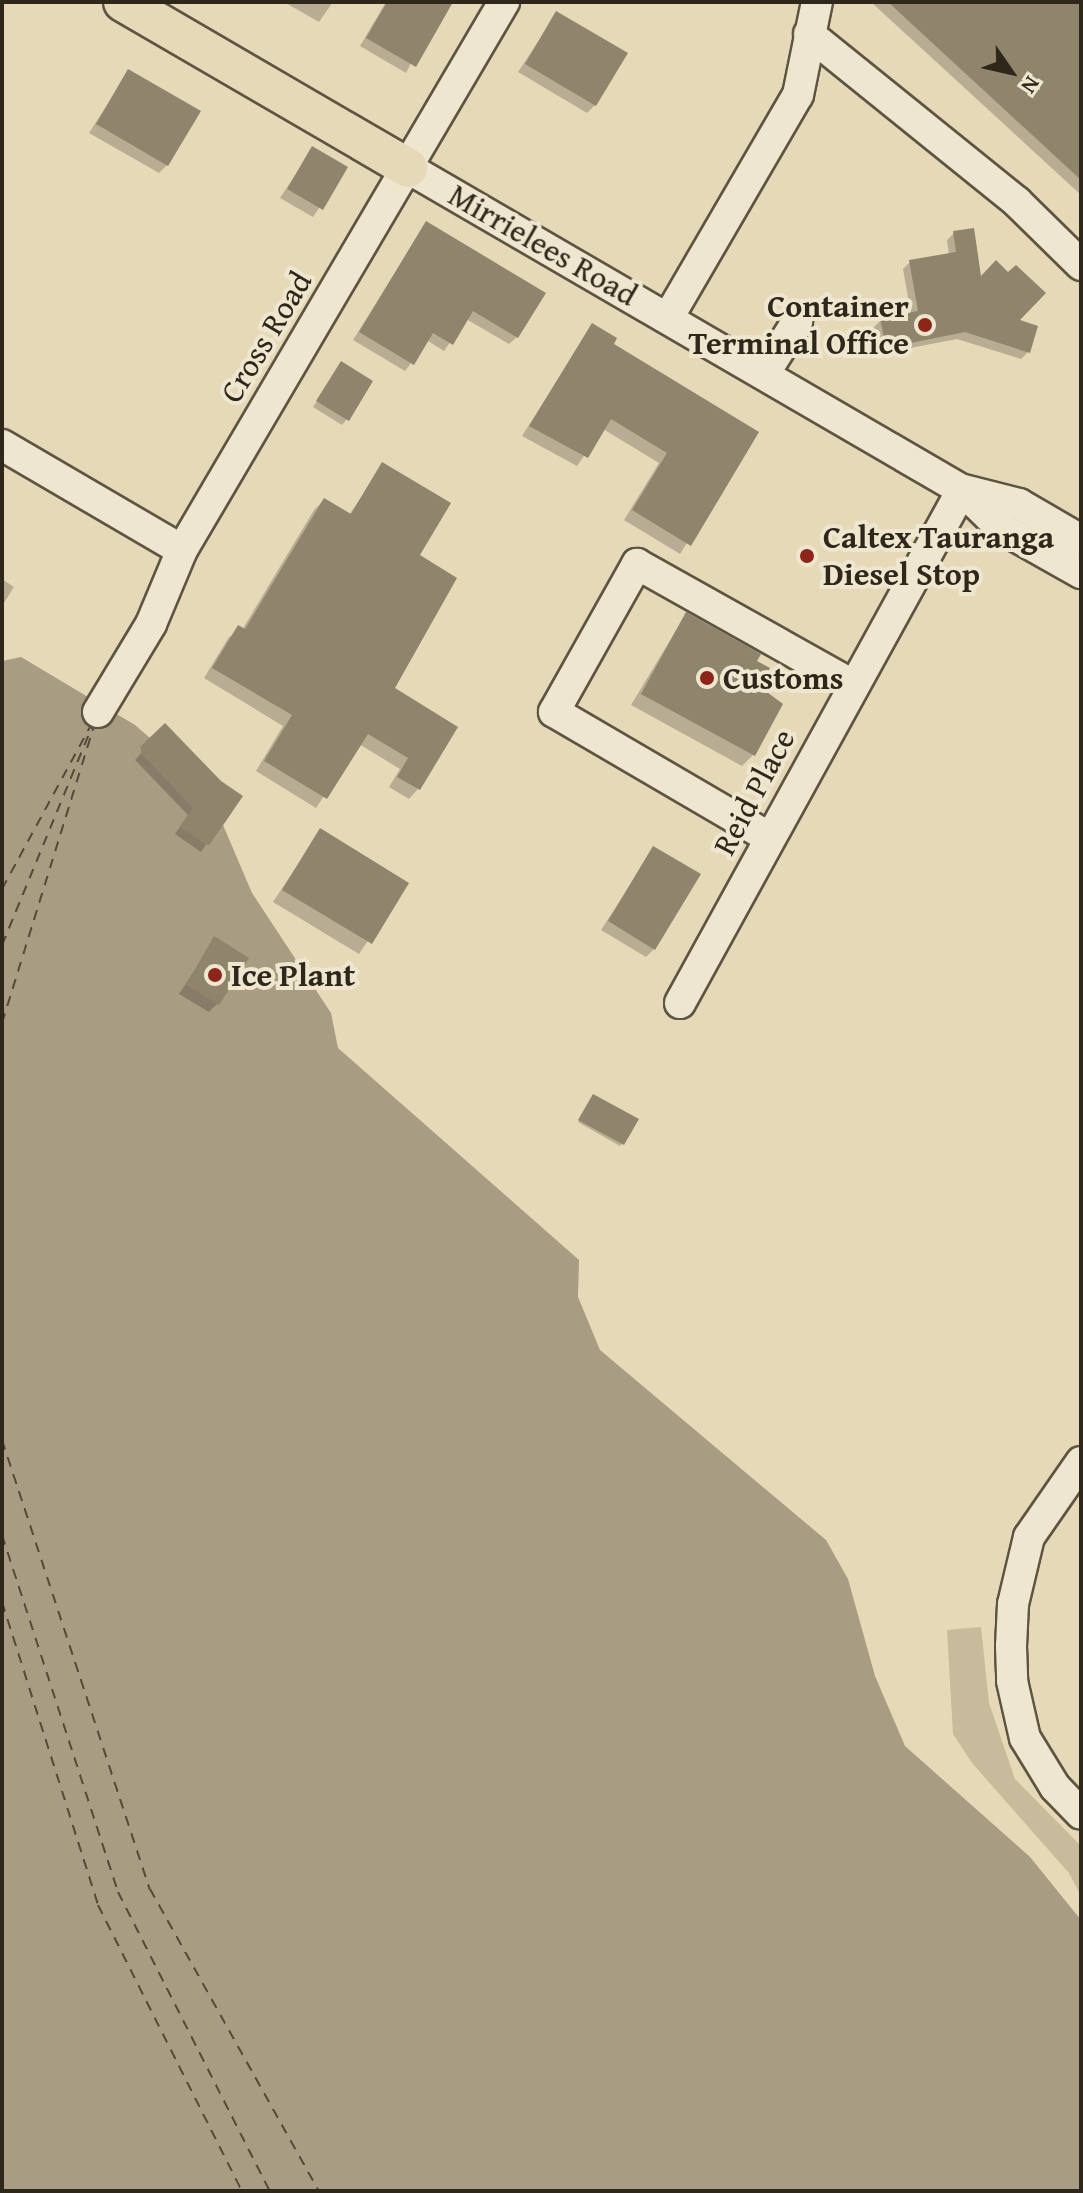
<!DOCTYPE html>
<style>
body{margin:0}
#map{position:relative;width:1083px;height:2193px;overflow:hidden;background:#e6d9b7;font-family:"Gentium Book Plus",serif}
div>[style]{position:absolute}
.green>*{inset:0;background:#c7bb9c}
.water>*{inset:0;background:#a89c82}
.shadow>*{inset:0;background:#0003}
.ferry>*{height:2px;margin-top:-1px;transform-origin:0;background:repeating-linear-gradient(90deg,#544a3a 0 10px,transparent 0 18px)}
.building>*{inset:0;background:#8f846c}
.roads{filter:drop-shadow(2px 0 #5e5442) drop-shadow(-2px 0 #5e5442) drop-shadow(0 2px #5e5442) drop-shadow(0 -2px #5e5442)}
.minor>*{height:30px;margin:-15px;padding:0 15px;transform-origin:15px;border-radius:15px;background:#efe6d0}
.major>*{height:38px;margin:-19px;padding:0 19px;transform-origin:19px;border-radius:19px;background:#e6d9b7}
.dots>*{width:22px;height:22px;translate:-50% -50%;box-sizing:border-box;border:4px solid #efe6d0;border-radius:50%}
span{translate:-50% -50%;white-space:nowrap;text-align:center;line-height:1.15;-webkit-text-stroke:8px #efe6d0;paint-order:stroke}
.street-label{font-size:32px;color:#30271b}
.poi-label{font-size:32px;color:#30271b;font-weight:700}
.right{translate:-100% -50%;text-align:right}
.left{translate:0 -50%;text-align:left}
.frame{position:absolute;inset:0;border:4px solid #30271b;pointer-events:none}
.north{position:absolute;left:971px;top:32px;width:80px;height:80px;-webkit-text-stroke:6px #efe6d0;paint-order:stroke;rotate:124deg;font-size:22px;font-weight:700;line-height:32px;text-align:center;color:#30271b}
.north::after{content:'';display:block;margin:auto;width:28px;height:36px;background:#30271b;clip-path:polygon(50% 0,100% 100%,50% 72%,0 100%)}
</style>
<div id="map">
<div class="green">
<div style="clip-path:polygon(981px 1627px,989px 1703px,1015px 1779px,1081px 1846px,1081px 1896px,1069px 1873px,972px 1763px,953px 1734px,947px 1630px)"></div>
</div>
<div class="water">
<div style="clip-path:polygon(21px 657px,135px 725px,150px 738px,141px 753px,204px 792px,181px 827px,209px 846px,223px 825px,252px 893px,331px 1013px,338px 1048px,579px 1260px,578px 1297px,600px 1350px,826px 1540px,848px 1579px,875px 1676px,905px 1746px,1030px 1857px,1081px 1920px,1081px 2191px,2px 2191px,2px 661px)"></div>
</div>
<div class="shadow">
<div style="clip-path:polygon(284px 2px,333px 2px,319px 22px)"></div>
<div style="clip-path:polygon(386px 2px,441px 2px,406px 73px,360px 46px)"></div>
<div style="clip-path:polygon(871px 2px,1081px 2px,1081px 195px)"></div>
<div style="clip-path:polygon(557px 13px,595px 105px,587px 113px,518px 72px)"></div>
<div style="clip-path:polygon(129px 71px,167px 165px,159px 173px,89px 133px)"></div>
<div style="clip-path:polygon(313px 148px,346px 168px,313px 217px,280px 198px)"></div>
<div style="clip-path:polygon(426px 223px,517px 337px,509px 344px,466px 319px,444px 351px,428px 341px,405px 371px,353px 340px)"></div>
<div style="clip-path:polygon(954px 233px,980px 280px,1017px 321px,1028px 352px,1021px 359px,957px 339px,879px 354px,874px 327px,881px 320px,911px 314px,903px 269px,910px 262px,949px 255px,947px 240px)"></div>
<div style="clip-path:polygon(592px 326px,612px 344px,757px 433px,680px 554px,624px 520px,659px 463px,603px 429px,577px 466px,522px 436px)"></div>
<div style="clip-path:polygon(341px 364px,347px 419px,342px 425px,313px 407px)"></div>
<div style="clip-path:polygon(383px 465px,417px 556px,392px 689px,418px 789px,409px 799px,389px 787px,400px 769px,359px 744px,316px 808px,256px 771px,283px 726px,204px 678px,229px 637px,242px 630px,314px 510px,324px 500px,349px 515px)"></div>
<div style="clip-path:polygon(2px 579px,14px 587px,2px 606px)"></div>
<div style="clip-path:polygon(686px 614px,755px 662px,753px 755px,742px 766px,631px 705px)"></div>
<div style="clip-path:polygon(165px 726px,219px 782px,240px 796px,201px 852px,175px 834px,188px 815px,135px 760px)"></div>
<div style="clip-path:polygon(320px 831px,407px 883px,359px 954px,273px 902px)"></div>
<div style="clip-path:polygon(654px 848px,654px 949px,646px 957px,601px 930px)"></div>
<div style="clip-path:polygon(215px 939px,217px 1004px,209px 1012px,179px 994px)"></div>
<div style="clip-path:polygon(591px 1098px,622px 1144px,620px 1146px,578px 1122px)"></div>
</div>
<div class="ferry">
<div style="left:2px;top:889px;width:187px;rotate:-61.5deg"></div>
<div style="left:2px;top:945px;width:239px;rotate:-67.6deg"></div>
<div style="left:2px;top:1023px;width:312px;rotate:-72.8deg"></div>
<div style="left:2px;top:1440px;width:473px;rotate:71.8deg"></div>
<div style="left:150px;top:1889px;width:346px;rotate:60.8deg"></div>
<div style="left:2px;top:1535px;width:375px;rotate:72deg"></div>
<div style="left:118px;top:1892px;width:335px;rotate:63.1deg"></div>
<div style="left:2px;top:1602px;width:318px;rotate:72.4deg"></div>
<div style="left:98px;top:1905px;width:320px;rotate:63.3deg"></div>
</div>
<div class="building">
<div style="clip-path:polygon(387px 2px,453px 2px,416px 67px,366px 38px)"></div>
<div style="clip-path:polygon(888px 2px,1081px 2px,1081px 180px)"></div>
<div style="clip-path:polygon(556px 11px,628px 53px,596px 106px,525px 64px)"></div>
<div style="clip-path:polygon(128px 69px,201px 111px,168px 166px,96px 124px)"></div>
<div style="clip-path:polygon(312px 146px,348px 167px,323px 210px,287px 189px)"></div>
<div style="clip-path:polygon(426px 221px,546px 293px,518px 338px,473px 311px,453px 345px,433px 333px,414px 365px,359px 332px)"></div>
<div style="clip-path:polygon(974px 228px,981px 276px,996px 260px,1008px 272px,1016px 265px,1046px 293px,1020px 320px,1038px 326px,1030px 353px,965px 332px,886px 348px,880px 318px,918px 311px,909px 260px,956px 252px,953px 231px)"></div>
<div style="clip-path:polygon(592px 323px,617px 338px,614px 344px,759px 432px,691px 546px,632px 510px,667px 453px,611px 419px,588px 458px,529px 426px)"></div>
<div style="clip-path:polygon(341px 361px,373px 381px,349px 421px,316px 401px)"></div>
<div style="clip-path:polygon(382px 462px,451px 503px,420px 555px,457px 578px,395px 688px,458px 727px,420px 790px,397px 777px,408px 758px,368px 734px,327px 799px,264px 761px,292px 715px,212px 668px,238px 625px,245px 629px,324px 498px,351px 514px)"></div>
<div style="clip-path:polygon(686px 612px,761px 654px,757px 661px,770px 668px,760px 687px,783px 704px,755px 756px,641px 694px)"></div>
<div style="clip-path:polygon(165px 723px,221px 781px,243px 796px,209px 846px,180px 827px,193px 808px,141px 753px,141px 746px)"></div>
<div style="clip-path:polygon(320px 828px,409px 883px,372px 944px,282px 890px)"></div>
<div style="clip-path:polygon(653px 846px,701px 874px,655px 950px,608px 921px)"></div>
<div style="clip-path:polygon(214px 936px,249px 958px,219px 1005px,186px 985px)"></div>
<div style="clip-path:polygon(593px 1094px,639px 1119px,624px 1145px,578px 1120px)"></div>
</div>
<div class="roads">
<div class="minor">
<div style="left:809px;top:34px;width:267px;rotate:38.9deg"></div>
<div style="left:1017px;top:202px;width:90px;rotate:44.5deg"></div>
<div style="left:408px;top:168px;width:641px;rotate:30.17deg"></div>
<div style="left:962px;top:490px;width:54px;rotate:44.3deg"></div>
<div style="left:1001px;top:528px;width:92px;rotate:29.4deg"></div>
<div style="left:668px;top:318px;width:258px;rotate:-59.8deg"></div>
<div style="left:798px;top:95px;width:95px;rotate:-78.5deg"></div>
<div style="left:764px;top:374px;width:62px;rotate:-57.6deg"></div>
<div style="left:2px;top:445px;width:208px;rotate:30.3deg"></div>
<div style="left:964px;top:490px;width:57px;rotate:14.3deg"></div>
<div style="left:1019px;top:504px;width:72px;rotate:30.1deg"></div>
<div style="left:98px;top:712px;width:103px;rotate:-58.9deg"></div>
<div style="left:151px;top:624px;width:80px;rotate:-67.3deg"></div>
<div style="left:182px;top:550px;width:636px;rotate:-59.56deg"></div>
<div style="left:770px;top:838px;width:250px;rotate:-149.7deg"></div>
<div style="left:554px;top:712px;width:170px;rotate:-60.7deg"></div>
<div style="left:637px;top:564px;width:248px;rotate:29.3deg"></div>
<div style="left:680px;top:1003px;width:585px;rotate:-61.2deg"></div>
<div style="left:1081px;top:1462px;width:91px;rotate:124.7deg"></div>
<div style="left:1029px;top:1537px;width:69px;rotate:103.4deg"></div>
<div style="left:1013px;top:1604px;width:42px;rotate:92.7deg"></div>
<div style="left:1011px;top:1646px;width:35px;rotate:88deg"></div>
<div style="left:1012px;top:1681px;width:58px;rotate:77.2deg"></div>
<div style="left:1025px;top:1738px;width:57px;rotate:58.5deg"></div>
<div style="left:1055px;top:1787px;width:37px;rotate:46deg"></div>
</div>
<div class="major">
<div style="left:123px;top:2px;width:330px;rotate:30.2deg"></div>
</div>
</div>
<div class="dots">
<div style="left:925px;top:325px;background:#8f2418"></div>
<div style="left:807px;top:556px;background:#8f2418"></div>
<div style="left:707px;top:678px;background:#8f2418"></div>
<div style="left:215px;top:975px;background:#8f2418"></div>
</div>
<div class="street-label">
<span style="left:543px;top:245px;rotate:30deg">Mirrielees Road</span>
<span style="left:266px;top:337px;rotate:-59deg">Cross Road</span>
<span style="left:754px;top:792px;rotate:-62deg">Reid Place</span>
</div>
<div class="poi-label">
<span class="right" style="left:909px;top:325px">Container<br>Terminal Office</span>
<span class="left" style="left:823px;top:556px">Caltex Tauranga<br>Diesel Stop</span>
<span class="left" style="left:723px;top:678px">Customs</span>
<span class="left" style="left:231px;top:975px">Ice Plant</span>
</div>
<div class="frame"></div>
<div class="north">N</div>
</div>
